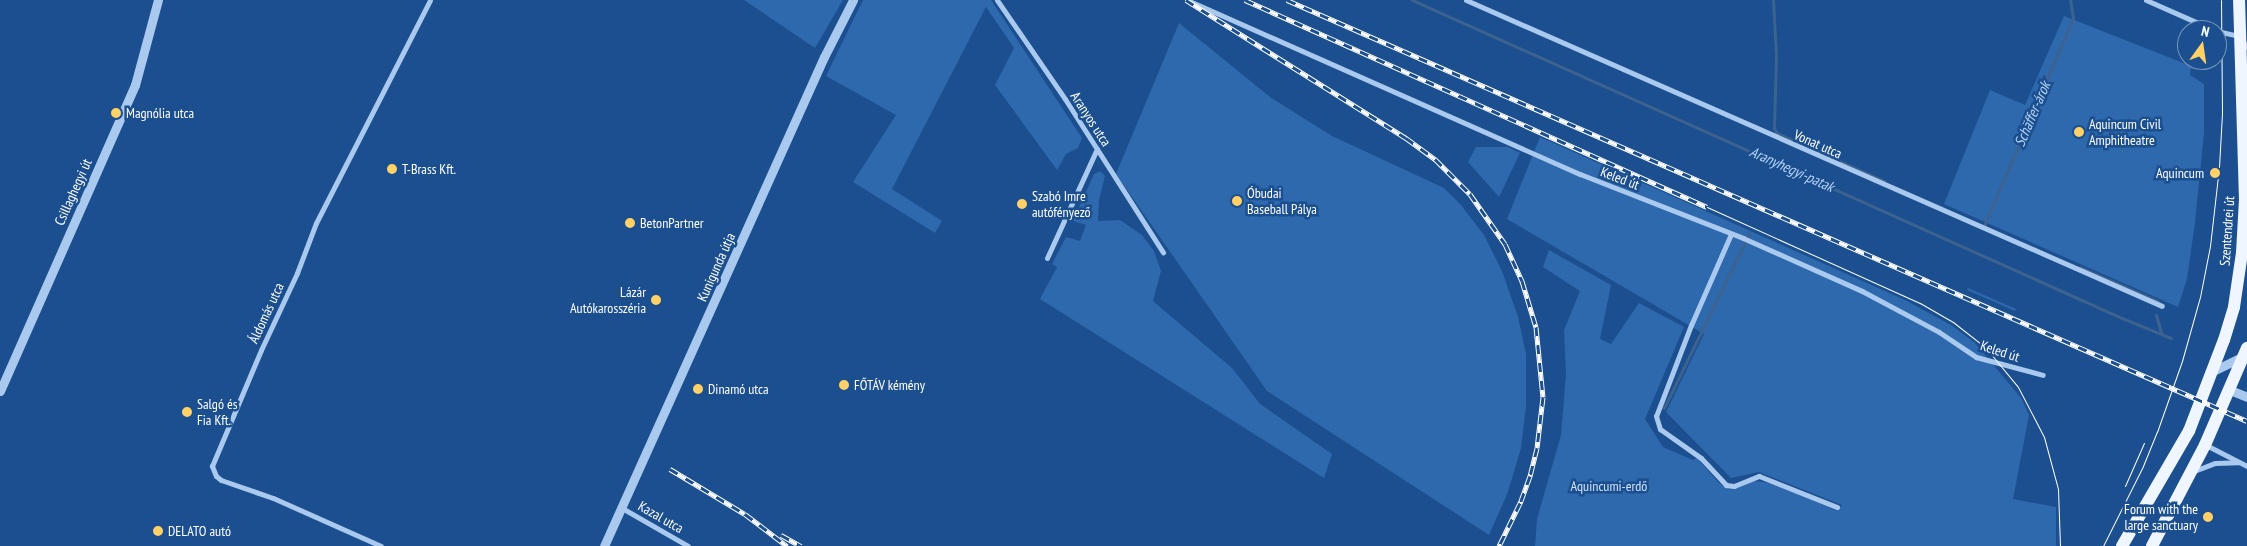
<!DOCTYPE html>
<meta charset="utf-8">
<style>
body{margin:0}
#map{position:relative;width:2247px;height:546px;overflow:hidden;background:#1b4f8f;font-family:"PT Sans Narrow",sans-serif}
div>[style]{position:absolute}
.green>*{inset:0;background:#2e69ad}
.stream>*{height:3px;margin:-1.5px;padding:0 1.5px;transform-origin:1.5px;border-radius:1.5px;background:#3c6290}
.minor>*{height:5px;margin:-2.5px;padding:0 2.5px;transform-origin:2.5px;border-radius:2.5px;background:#a9c9ee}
.tertiary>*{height:9px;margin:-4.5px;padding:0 4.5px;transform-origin:4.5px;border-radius:4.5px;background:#a9c9ee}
.primary>*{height:12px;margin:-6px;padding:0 6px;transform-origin:6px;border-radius:6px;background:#f0f6ff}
.tram>*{height:1px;margin:-0.5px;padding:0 0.5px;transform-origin:0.5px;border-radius:0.5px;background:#fff}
.rail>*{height:5px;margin-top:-2.5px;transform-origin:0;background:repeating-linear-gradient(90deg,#1b4f8f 0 9px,#fff 0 18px);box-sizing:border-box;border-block:1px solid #fff}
.dots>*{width:14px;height:14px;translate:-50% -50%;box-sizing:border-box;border:2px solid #1b4f8f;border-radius:50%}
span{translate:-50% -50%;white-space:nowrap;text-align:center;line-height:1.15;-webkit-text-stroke:5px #1b4f8f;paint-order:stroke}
.poi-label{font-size:14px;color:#fff}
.left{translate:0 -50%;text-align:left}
.right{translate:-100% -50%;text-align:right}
.street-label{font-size:14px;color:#fff}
.park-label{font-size:14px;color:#cfe3fa}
.water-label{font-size:15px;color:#b5d3f5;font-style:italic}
.north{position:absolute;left:2177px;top:20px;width:50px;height:50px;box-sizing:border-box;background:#1b4f8f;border:1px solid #7695bc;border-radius:50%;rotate:14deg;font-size:14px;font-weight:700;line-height:20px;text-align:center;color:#fff}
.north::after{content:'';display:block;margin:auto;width:18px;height:22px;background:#ffd166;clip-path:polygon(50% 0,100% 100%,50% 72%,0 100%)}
</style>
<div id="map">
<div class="green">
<div style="clip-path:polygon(744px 0,843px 0,815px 48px)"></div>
<div style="clip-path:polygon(863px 0,991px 0,1082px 138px,1078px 148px,1066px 154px,1057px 170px,995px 85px,1014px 48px,986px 7px,892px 189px,942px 221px,935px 233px,853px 182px,896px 115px,826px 76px)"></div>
<div style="clip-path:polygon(2064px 16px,2191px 66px,2190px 75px,2204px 84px,2204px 133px,2195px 223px,2187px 279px,2178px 307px,1944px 204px,1990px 90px,2025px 105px)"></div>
<div style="clip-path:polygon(1179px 23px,1270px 97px,1332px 136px,1444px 188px,1461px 205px,1484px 235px,1502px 271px,1518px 317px,1526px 354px,1526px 406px,1521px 448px,1508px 492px,1489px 535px,1267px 391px,1116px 174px)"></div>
<div style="clip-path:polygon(1540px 137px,1905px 300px,1951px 325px,1975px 343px,2021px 398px,2029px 415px,2013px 499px,2056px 507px,2056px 546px,1535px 546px,1537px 519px,1561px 435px,1566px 374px,1564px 330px,1580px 291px,1543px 267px,1549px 250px,1611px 285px,1600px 339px,1611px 344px,1639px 303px,1684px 327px,1645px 419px,1663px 447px,1693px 460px,1697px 458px,1719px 483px,1729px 488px,1754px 481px,1763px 482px,1775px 484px,1837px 511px,1842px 505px,1759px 472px,1731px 478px,1666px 412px,1704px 334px,1507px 219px)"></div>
<div style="clip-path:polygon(1476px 147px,1508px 147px,1520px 153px,1499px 197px,1468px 162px)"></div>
<div style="clip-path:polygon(1100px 171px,1105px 176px,1099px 200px,1098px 221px,1120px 220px,1142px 235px,1154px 251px,1161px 271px,1153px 301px,1232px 368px,1260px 404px,1332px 454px,1324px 478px,1040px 299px,1057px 267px,1052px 264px,1066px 237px,1080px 241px,1086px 225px,1073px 221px,1094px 174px)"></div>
<div style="clip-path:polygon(1968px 288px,2016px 309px,2015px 311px,1967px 290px)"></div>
</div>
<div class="stream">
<div style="left:1412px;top:0;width:778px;rotate:24.13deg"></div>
<div style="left:2122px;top:318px;width:53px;rotate:22.2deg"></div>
<div style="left:1773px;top:0;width:56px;rotate:86.9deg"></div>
<div style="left:1776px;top:56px;width:72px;rotate:91.6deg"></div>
<div style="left:1774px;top:128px;width:6px;rotate:59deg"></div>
<div style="left:1777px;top:133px;width:117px;rotate:24.2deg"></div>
<div style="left:1984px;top:226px;width:226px;rotate:-66.8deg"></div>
<div style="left:2073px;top:18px;width:18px;rotate:-99deg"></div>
<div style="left:2080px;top:267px;width:85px;rotate:23.6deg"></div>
<div style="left:2156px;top:315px;width:19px;rotate:74deg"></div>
<div style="left:1664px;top:408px;width:194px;rotate:-64deg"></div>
</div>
<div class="minor">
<div style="left:997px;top:0;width:120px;rotate:55.5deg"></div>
<div style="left:1065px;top:99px;width:182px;rotate:57.4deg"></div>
<div style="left:1187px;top:0;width:430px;rotate:23.9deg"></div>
<div style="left:1580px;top:174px;width:175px;rotate:21.4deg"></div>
<div style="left:1743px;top:238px;width:130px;rotate:24deg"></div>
<div style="left:1862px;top:291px;width:87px;rotate:28deg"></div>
<div style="left:1939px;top:332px;width:45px;rotate:34deg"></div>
<div style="left:1976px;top:357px;width:69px;rotate:15deg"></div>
<div style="left:1466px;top:0;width:760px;rotate:23.73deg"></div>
<div style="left:2146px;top:0;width:74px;rotate:23.8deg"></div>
<div style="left:2217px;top:31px;width:23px;rotate:13deg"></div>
<div style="left:2239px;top:36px;width:14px;rotate:54deg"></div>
<div style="left:1731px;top:234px;width:99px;rotate:113.7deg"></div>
<div style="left:1691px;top:325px;width:97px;rotate:111deg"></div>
<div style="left:1656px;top:416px;width:14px;rotate:73deg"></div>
<div style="left:1660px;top:429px;width:50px;rotate:35.3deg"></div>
<div style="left:1701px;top:458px;width:37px;rotate:47deg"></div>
<div style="left:1726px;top:485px;width:8px;rotate:7deg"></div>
<div style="left:1734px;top:486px;width:27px;rotate:-22deg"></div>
<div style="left:1759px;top:476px;width:84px;rotate:21.7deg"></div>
<div style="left:1047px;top:258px;width:120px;rotate:-65.4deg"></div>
<div style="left:2206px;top:445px;width:46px;rotate:27.1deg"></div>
<div style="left:2194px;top:471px;width:22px;rotate:-21deg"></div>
<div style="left:2215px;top:463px;width:24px;rotate:-2deg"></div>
<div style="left:622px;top:508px;width:76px;rotate:29.9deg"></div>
<div style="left:381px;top:546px;width:118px;rotate:-156deg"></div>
<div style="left:273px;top:498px;width:55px;rotate:-160.9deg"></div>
<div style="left:221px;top:480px;width:6px;rotate:-141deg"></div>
<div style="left:216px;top:476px;width:11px;rotate:-112deg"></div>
<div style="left:212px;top:466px;width:126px;rotate:-67.1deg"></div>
<div style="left:261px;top:350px;width:85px;rotate:-64.9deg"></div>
<div style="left:297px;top:273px;width:53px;rotate:-69.2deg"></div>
<div style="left:316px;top:223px;width:250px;rotate:-62.9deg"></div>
</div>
<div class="tertiary">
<div style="left:2213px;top:371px;width:37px;rotate:-26deg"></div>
<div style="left:2230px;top:390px;width:18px;rotate:22deg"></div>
<div style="left:0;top:391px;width:334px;rotate:-66.2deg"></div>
<div style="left:135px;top:85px;width:88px;rotate:-74.9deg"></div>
<div style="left:604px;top:546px;width:536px;rotate:-65.78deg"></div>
<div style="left:824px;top:57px;width:64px;rotate:-63deg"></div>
</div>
<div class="primary">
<div style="left:2122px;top:546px;width:133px;rotate:-59.8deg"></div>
<div style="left:2189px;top:431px;width:97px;rotate:-69deg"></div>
<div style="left:2224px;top:340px;width:34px;rotate:-73deg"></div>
<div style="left:2234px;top:307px;width:55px;rotate:-81.6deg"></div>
<div style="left:2242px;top:253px;width:53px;rotate:-86.8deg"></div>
<div style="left:2245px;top:200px;width:200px;rotate:-91.7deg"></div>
<div style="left:2152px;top:546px;width:114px;rotate:-62.3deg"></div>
<div style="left:2205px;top:445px;width:106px;rotate:-66.6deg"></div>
</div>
<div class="tram">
<div style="left:1707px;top:207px;width:234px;rotate:24.3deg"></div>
<div style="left:1920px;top:303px;width:38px;rotate:30deg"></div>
<div style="left:1953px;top:322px;width:42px;rotate:38.2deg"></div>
<div style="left:1986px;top:348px;width:50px;rotate:50.6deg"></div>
<div style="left:2018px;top:387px;width:56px;rotate:62.5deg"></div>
<div style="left:2044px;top:437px;width:54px;rotate:74.9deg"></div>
<div style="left:2058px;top:489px;width:57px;rotate:88deg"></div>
<div style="left:2125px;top:486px;width:47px;rotate:-66.2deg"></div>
<div style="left:2103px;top:546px;width:89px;rotate:-63.4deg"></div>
<div style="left:2143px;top:466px;width:37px;rotate:-68deg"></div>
<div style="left:2157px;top:432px;width:75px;rotate:-70.6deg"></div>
<div style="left:2182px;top:361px;width:66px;rotate:-74.3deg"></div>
<div style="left:2200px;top:297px;width:52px;rotate:-78.9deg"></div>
<div style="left:2210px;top:246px;width:80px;rotate:-83.5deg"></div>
<div style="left:2219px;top:167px;width:54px;rotate:-86.8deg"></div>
<div style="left:2222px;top:113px;width:113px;rotate:-90.5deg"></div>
</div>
<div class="rail">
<div style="left:1186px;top:0;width:260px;rotate:32.1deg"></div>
<div style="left:1406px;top:138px;width:36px;rotate:36deg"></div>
<div style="left:1435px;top:159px;width:49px;rotate:45deg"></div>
<div style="left:1470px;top:194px;width:61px;rotate:55deg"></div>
<div style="left:1505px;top:244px;width:41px;rotate:65.3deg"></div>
<div style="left:1522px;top:281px;width:48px;rotate:73.1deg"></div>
<div style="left:1536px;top:327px;width:70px;rotate:84.3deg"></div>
<div style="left:1543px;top:397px;width:51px;rotate:96.7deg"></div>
<div style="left:1537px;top:448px;width:29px;rotate:104deg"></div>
<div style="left:1530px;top:476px;width:29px;rotate:110deg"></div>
<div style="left:1520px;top:503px;width:48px;rotate:116deg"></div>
<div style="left:1245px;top:0;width:506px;rotate:24.13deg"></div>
<div style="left:1287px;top:0;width:1048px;rotate:23.68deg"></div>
<div style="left:670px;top:469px;width:87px;rotate:31deg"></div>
<div style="left:745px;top:514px;width:53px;rotate:37.3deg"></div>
<div style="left:781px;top:535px;width:23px;rotate:29deg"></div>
</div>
<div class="dots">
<div style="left:116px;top:113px;background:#ffd166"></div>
<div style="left:2079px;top:132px;background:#ffd166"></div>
<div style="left:392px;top:169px;background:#ffd166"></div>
<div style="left:2215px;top:173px;background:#ffd166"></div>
<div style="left:1237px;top:201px;background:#ffd166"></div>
<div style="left:1022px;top:204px;background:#ffd166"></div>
<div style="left:630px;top:223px;background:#ffd166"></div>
<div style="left:656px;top:300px;background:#ffd166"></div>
<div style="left:844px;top:385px;background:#ffd166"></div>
<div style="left:698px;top:389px;background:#ffd166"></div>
<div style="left:187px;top:412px;background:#ffd166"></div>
<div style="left:2208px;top:517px;background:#ffd166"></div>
<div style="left:158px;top:531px;background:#ffd166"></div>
</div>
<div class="poi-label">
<span class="left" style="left:126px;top:113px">Magnólia utca</span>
<span class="left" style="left:2089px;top:132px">Aquincum Civil<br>Amphitheatre</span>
<span class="left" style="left:402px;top:169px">T-Brass Kft.</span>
<span class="right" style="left:2204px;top:173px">Aquincum</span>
<span class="left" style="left:1247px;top:201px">Óbudai<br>Baseball Pálya</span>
<span class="left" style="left:1032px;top:204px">Szabó Imre<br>autófényező</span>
<span class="left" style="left:640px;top:223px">BetonPartner</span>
<span class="right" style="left:646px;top:300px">Lázár<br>Autókarosszéria</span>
<span class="left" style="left:854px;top:385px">FŐTÁV kémény</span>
<span class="left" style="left:708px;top:389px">Dinamó utca</span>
<span class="left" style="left:197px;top:412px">Salgó és<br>Fia Kft.</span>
<span class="right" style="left:2198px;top:517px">Forum with the<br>large sanctuary</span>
<span class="left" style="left:168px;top:531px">DELATO autó</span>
</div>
<div class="street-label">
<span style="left:1091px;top:119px;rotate:57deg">Aranyos utca</span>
<span style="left:1818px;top:144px;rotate:24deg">Vonat utca</span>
<span style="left:1620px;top:178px;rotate:21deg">Keled út</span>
<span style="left:73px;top:192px;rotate:-66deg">Csillaghegyi út</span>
<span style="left:2227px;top:231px;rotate:-86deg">Szentendrei út</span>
<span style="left:716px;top:267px;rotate:-66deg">Kunigunda útja</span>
<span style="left:266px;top:313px;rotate:-65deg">Áldomás utca</span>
<span style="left:2000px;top:351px;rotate:18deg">Keled út</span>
<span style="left:661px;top:517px;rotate:30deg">Kazal utca</span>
</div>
<div class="park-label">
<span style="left:1609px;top:486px">Aquincumi-erdő</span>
</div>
<div class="water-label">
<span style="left:2032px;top:114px;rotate:-67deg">Schäffer-árok</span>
<span style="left:1792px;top:169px;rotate:24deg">Aranyhegyi-patak</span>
</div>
<div class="north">N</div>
</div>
